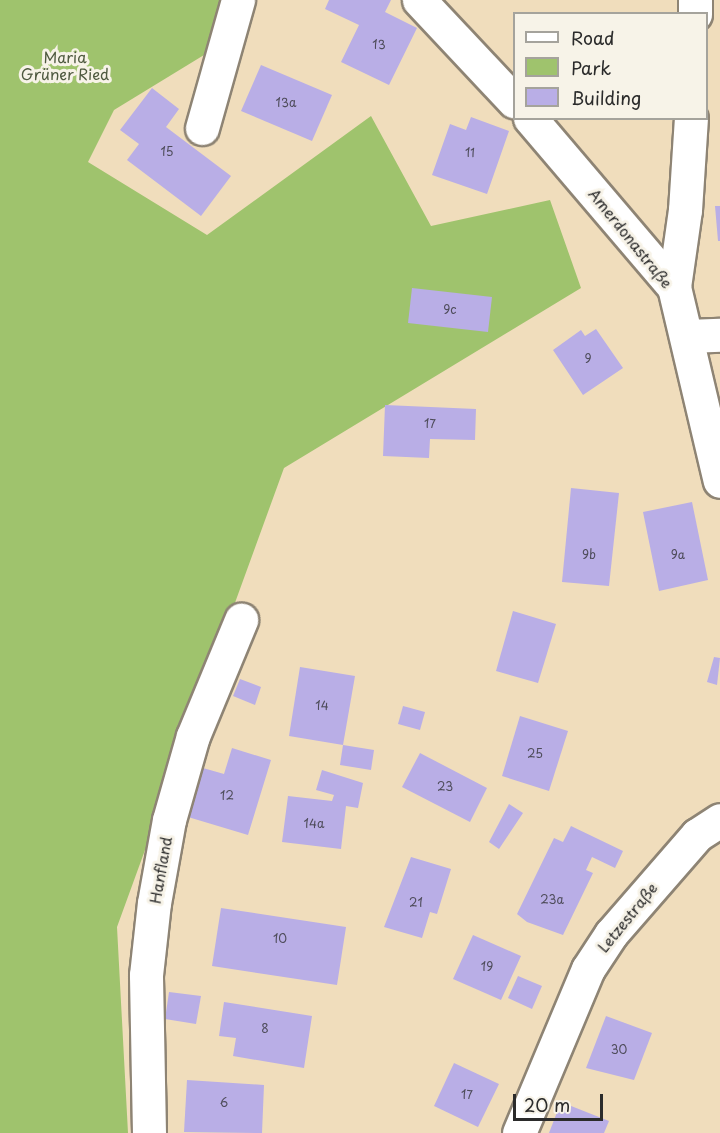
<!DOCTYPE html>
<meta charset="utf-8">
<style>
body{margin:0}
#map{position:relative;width:720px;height:1133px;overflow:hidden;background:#f0ddbc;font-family:"Playpen Sans",sans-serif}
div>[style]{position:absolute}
.green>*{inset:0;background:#9fc36d}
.building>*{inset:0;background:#b9aee6}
.roads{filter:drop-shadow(2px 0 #8e8474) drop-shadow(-2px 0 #8e8474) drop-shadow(0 2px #8e8474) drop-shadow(0 -2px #8e8474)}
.minor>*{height:33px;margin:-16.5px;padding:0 16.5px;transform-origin:16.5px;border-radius:16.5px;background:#fff}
span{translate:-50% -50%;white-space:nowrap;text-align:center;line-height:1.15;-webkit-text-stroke:6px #f7f3e8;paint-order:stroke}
.number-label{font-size:12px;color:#4e4c5a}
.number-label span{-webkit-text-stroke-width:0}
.park-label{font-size:15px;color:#4e593f}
.street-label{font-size:15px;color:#2b2b2b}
.legend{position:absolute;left:513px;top:12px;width:195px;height:108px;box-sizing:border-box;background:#f7f3e8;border:2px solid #a5a39c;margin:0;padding:8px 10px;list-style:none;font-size:18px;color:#2b2b2b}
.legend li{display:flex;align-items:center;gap:12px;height:30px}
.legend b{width:30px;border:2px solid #a5a39c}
.scale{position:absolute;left:513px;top:1094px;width:90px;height:27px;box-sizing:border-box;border:3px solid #2b2b2b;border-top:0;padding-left:8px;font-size:18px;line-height:21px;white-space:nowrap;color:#2b2b2b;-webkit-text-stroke:4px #f7f3e8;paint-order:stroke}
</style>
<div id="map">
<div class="green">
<div style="clip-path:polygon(0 0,223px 0,204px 55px,114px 110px,88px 162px,207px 235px,371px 116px,431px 226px,550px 200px,581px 288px,284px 468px,117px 927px,128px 1133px,0 1133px)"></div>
</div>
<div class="building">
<div style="clip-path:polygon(329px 0,391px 0,385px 12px,417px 28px,389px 85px,341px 62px,359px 25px,325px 9px)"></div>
<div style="clip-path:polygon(261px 65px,332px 95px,312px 141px,241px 111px)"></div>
<div style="clip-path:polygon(152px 88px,179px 109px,166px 127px,231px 176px,201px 216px,127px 160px,139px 144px,120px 130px)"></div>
<div style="clip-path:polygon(471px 117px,509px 131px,487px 194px,432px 175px,450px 124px,466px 130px)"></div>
<div style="clip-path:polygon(715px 206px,720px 206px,720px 241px,718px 241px)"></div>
<div style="clip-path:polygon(412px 288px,492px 297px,488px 332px,408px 323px)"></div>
<div style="clip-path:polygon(596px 329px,623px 368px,583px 395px,553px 350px,581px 330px,585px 336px)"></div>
<div style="clip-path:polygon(385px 405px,476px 409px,475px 440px,430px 439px,429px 458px,383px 456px)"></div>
<div style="clip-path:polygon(571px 488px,619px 493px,609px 586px,562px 582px)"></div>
<div style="clip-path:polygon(692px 502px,708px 580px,659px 591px,643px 512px)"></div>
<div style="clip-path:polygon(513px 611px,556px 624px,538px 683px,496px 671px)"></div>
<div style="clip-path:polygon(714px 657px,720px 658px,717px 685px,707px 682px)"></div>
<div style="clip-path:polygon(300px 667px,355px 676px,343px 745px,289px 736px)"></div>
<div style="clip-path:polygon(240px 679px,261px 687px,255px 705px,233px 696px)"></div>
<div style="clip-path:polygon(403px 706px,425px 712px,420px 730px,398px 724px)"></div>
<div style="clip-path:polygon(520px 716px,568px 731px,549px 791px,502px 776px)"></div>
<div style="clip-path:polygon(343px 745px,374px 750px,371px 770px,340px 765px)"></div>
<div style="clip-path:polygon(232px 748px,271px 760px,248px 835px,188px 817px,203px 768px,224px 774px)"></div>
<div style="clip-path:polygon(420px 753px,487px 788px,470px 822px,402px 787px)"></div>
<div style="clip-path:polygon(322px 770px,363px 783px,358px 808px,346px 806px,341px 849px,282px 842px,288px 796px,332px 801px,334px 795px,316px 790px)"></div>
<div style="clip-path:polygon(509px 804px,523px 813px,499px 849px,489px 842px)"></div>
<div style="clip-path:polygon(571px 826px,623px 851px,615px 868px,592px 857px,586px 870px,593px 873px,563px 935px,527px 922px,517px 914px,554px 838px,563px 842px)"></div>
<div style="clip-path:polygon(411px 857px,451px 869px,437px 914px,430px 912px,422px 938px,384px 927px)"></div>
<div style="clip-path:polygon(221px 908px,346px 927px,337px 985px,212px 966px)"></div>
<div style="clip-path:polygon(473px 935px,521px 956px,501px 1000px,453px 979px)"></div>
<div style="clip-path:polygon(518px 976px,542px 986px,532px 1009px,508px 998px)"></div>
<div style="clip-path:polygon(169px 992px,201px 996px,196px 1024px,165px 1019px)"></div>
<div style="clip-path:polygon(224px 1002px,312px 1016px,304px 1068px,233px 1056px,236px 1038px,219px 1036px)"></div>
<div style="clip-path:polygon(606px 1016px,652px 1033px,634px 1080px,586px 1068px)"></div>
<div style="clip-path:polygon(454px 1063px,499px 1084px,478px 1127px,434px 1106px)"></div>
<div style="clip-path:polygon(187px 1080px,264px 1085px,262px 1133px,184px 1132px)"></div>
<div style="clip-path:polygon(561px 1102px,609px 1121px,604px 1133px,549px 1133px)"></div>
</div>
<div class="roads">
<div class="minor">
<div style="left:419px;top:0;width:139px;rotate:46.8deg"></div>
<div style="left:695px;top:0;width:14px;rotate:90deg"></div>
<div style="left:530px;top:118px;width:222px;rotate:49.6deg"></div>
<div style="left:674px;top:287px;width:199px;rotate:76.7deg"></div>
<div style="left:202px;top:128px;width:133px;rotate:-74.3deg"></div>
<div style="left:674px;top:287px;width:78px;rotate:-81.9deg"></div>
<div style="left:685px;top:210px;width:92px;rotate:-86.3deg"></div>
<div style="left:687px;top:336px;width:33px;rotate:-2deg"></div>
<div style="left:149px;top:1133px;width:158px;rotate:-91.1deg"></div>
<div style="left:146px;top:975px;width:72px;rotate:-83.7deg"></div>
<div style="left:154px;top:903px;width:84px;rotate:-79.8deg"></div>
<div style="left:169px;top:820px;width:87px;rotate:-74.1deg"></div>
<div style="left:193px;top:736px;width:126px;rotate:-67.5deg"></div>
<div style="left:519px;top:1133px;width:178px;rotate:-67.2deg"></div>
<div style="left:588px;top:969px;width:42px;rotate:-56.7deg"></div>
<div style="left:611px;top:934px;width:131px;rotate:-49deg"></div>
<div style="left:697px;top:835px;width:27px;rotate:-33deg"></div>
</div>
</div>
<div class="number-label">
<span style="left:379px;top:45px">13</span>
<span style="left:286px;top:103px">13a</span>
<span style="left:167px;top:152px">15</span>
<span style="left:470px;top:153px">11</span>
<span style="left:450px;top:310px">9c</span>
<span style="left:588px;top:359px">9</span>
<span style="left:430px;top:424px">17</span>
<span style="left:589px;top:555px">9b</span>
<span style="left:678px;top:555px">9a</span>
<span style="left:322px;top:706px">14</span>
<span style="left:535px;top:754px">25</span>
<span style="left:445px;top:787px">23</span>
<span style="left:227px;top:796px">12</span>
<span style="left:314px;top:824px">14a</span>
<span style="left:552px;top:900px">23a</span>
<span style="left:416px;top:903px">21</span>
<span style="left:280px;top:939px">10</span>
<span style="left:487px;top:967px">19</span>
<span style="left:265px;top:1029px">8</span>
<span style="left:619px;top:1050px">30</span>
<span style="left:467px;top:1095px">17</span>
<span style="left:224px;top:1103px">6</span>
</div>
<div class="park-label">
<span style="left:65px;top:65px">Maria<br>Grüner Ried</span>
</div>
<div class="street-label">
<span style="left:631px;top:238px;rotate:51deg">Amerdonastraße</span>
<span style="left:160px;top:870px;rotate:-80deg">Hanfland</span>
<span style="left:627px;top:917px;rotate:-51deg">Letzestraße</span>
</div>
<ul class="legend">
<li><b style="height:8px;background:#fff"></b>Road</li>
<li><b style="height:16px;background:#9fc36d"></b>Park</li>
<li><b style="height:16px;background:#b9aee6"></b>Building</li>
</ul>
<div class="scale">20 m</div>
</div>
